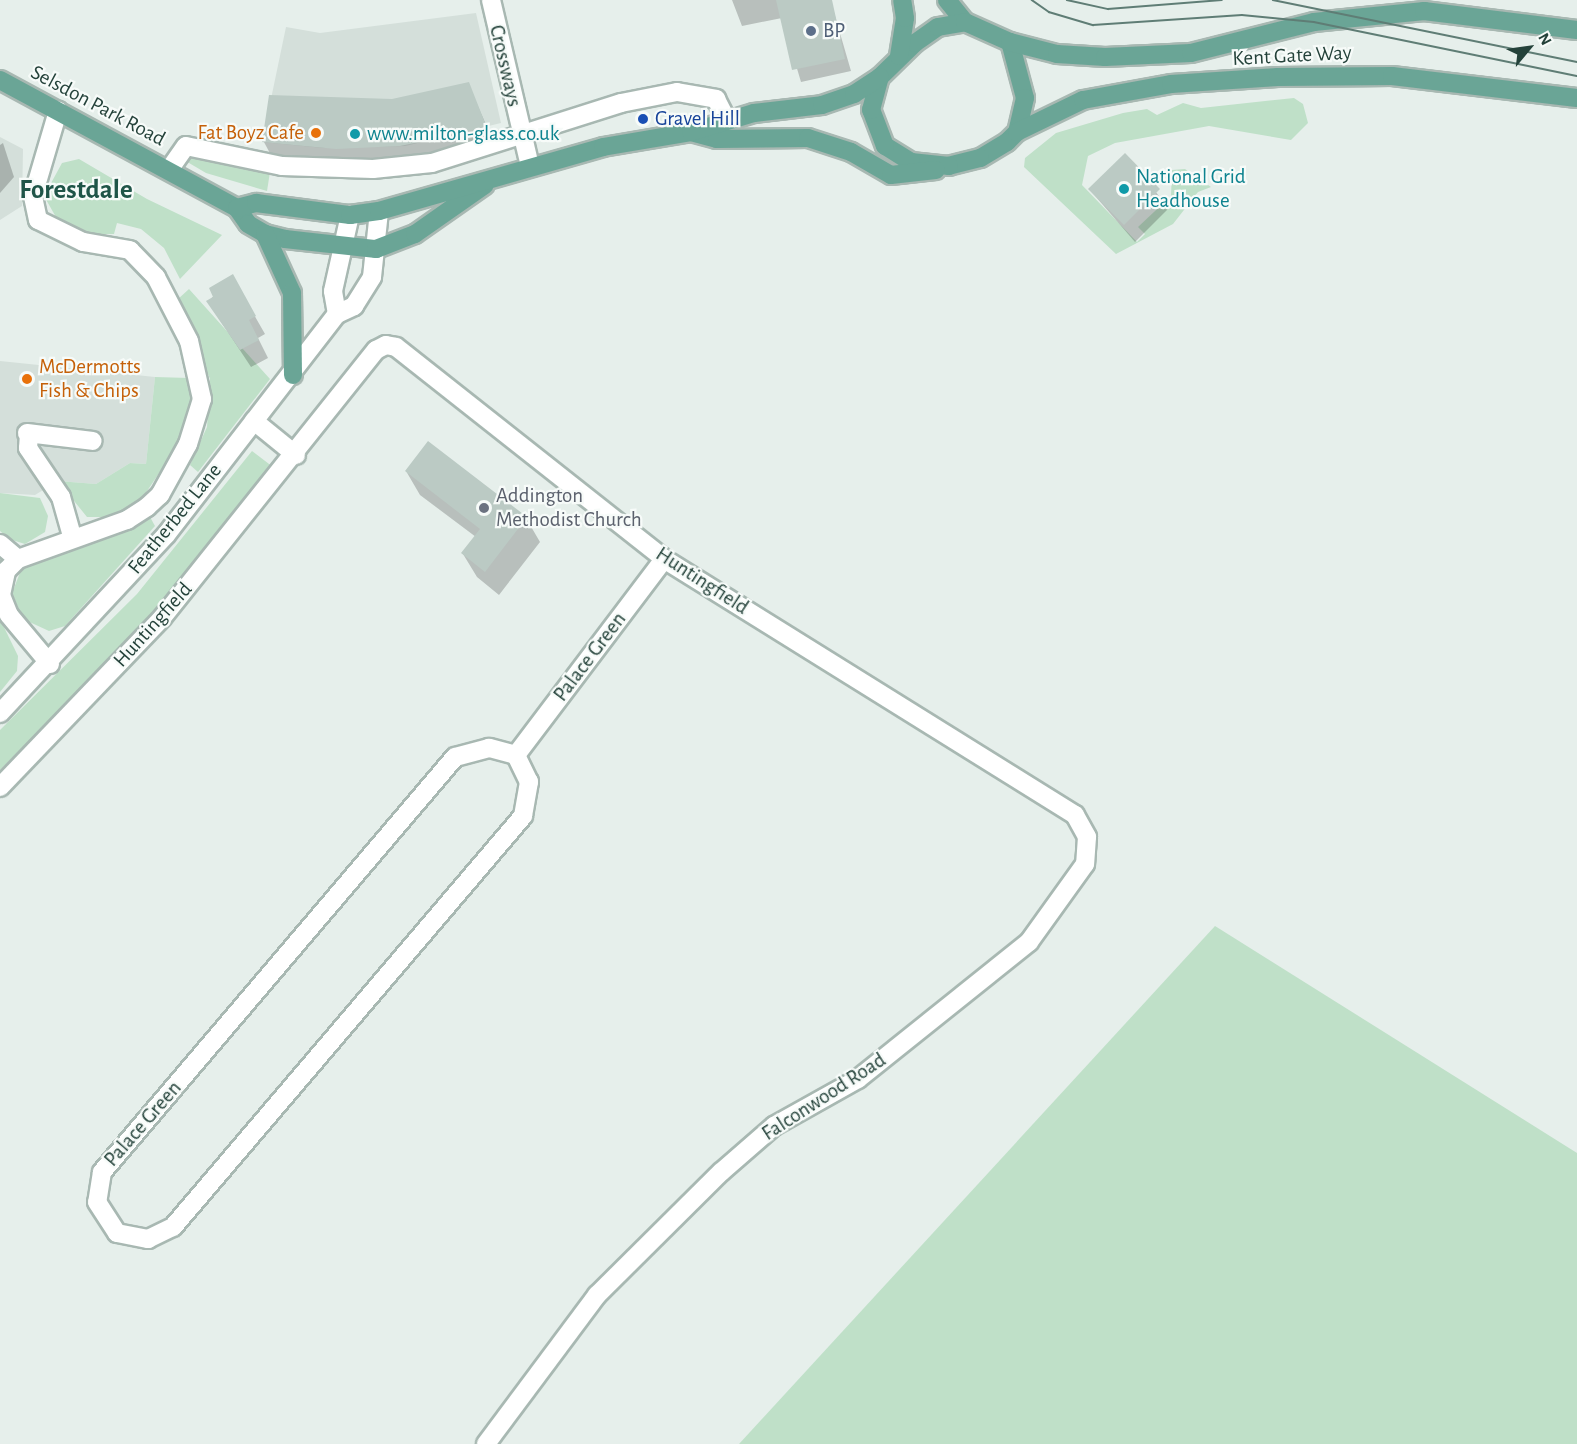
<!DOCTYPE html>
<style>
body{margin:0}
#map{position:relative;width:1577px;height:1444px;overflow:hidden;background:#e6efeb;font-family:"Alegreya Sans",sans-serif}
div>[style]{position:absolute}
.built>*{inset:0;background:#d4dfda}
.green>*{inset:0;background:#bfe0c8}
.shadow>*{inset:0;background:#0003}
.building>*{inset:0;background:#bbcac4}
.roads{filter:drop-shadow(2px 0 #a8b8b2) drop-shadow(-2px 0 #a8b8b2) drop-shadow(0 2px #a8b8b2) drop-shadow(0 -2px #a8b8b2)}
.street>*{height:18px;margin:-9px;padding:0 9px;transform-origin:9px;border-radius:9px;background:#fff}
.secondary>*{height:18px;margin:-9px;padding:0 9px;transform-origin:9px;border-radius:9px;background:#fff}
.primary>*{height:18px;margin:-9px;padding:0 9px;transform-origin:9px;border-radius:9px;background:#6aa596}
.tram>*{height:1.5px;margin:-0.75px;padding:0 0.75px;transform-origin:0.75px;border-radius:0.75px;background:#5f7d75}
.dots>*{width:16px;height:16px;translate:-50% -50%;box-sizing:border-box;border:3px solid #f7fbf9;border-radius:50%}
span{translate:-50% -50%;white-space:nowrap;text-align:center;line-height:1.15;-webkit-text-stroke:4.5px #f7fbf9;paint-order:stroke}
.service-label{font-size:21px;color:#4e5e75}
.left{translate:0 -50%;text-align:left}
.street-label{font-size:21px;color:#24423a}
.transit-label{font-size:21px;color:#164399}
.food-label{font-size:21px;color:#c56008}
.right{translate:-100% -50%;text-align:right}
.culture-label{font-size:21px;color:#0d838f}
.worship-label{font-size:21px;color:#5b616d}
.district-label{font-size:27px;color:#1f5548;font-weight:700}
.north{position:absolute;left:1499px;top:18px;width:60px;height:60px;-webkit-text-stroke:4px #f7fbf9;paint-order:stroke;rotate:61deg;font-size:16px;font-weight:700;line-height:24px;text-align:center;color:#24423a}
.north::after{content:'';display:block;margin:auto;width:21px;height:27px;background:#24423a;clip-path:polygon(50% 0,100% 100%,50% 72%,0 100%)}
</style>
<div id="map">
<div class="built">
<div style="clip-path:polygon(476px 13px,501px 123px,405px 146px,324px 148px,262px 142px,286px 27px,320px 33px)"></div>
<div style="clip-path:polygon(0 137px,23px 149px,22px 206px,0 220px)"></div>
<div style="clip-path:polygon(0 361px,155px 377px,146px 464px,130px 463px,96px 484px,58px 481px,35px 495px,0 493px)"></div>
</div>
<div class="green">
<div style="clip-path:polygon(1294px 98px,1303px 104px,1308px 123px,1291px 140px,1209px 126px,1115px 143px,1088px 156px,1082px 185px,1137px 242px,1145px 234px,1138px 227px,1171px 196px,1172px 170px,1185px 169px,1211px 187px,1198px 192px,1173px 224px,1116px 254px,1024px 167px,1025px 158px,1056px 133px,1123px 113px,1147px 109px,1157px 115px,1183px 103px,1201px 108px)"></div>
<div style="clip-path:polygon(189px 155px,270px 172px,267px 191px,206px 173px,184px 160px)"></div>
<div style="clip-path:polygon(79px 159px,147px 199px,222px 235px,180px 279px,164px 248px,141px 229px,117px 223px,114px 234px,86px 234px,61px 226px,44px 196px,62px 163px)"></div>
<div style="clip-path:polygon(189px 289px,270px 379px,198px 472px,190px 465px,207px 427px,210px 379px,177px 300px)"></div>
<div style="clip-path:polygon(155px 377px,189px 378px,193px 400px,180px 442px,141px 500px,110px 517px,87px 517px,58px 481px,96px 484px,130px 463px,146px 464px)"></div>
<div style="clip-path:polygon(252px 451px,273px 467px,155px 614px,0 770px,0 730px,137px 594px)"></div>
<div style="clip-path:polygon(0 493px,40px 498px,48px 516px,45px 532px,25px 544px,9px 539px,0 531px)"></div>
<div style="clip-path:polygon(150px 517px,155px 526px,65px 626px,49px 631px,23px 619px,12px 593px,23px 565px)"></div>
<div style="clip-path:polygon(0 619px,18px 656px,17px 671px,0 692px)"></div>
<div style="clip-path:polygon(1215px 926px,1577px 1153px,1577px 1444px,739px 1444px)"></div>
</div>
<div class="shadow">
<div style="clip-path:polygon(732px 0,811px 0,833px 9px,851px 71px,801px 82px,782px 18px,742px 26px)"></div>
<div style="clip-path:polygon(468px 84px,495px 145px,426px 162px,273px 159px,264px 142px,392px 100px)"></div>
<div style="clip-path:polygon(3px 143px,14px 177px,0 193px,0 145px)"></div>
<div style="clip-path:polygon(1125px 155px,1169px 208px,1135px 242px,1090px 190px)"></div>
<div style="clip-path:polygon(232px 276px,265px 334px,258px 338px,268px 358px,251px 367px,208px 302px)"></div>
<div style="clip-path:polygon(406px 471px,526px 518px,540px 542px,499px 595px,477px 577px,463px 554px,476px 537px,420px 495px)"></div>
</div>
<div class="building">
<div style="clip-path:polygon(776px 0,832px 0,845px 59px,792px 70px)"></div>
<div style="clip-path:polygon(469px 82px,487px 128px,400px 146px,336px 149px,262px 142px,269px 95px,392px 99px)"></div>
<div style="clip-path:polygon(1125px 153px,1160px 189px,1124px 225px,1088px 189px)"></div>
<div style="clip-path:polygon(233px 274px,256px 316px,249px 320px,259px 340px,240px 350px,206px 301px,213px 297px,209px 288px)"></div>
<div style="clip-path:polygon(428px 441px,527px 517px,485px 572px,461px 553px,480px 529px,405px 471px)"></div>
</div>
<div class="roads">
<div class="street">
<div style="left:491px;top:0;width:171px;rotate:76.8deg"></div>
<div style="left:169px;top:170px;width:29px;rotate:-55deg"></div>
<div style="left:186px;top:146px;width:98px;rotate:11.8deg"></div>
<div style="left:282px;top:166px;width:91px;rotate:1.9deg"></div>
<div style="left:373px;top:169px;width:59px;rotate:-5.8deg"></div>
<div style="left:432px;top:163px;width:198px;rotate:-17.6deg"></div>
<div style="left:621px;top:103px;width:57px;rotate:-11.1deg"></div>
<div style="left:677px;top:92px;width:40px;rotate:10deg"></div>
<div style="left:716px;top:99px;width:22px;rotate:63deg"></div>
<div style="left:254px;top:421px;width:54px;rotate:39deg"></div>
<div style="left:27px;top:433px;width:66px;rotate:6.9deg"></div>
<div style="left:29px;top:434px;width:14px;rotate:94deg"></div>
<div style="left:28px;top:448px;width:59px;rotate:56deg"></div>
<div style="left:61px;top:497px;width:41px;rotate:74.2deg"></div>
<div style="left:0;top:544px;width:23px;rotate:40deg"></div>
<div style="left:50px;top:664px;width:64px;rotate:-129.9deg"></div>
<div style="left:9px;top:615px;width:22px;rotate:-112deg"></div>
<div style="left:1px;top:595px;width:25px;rotate:-78deg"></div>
<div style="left:6px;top:571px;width:17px;rotate:-45deg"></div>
<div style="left:18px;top:559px;width:116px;rotate:-19.7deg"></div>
<div style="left:127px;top:520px;width:24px;rotate:-33deg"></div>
<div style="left:147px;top:507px;width:18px;rotate:-43deg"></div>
<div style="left:160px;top:495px;width:58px;rotate:-61.2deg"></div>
<div style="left:188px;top:444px;width:47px;rotate:-72.7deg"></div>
<div style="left:202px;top:399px;width:59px;rotate:-102.6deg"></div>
<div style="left:189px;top:341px;width:72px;rotate:-117.3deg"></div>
<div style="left:156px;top:277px;width:37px;rotate:-134deg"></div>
<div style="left:130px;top:250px;width:48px;rotate:-170.3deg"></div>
<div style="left:83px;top:242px;width:50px;rotate:-153.9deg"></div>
<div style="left:38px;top:220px;width:25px;rotate:-102deg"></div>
<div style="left:33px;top:196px;width:89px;rotate:-73.6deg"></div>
<div style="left:516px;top:755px;width:28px;rotate:-165deg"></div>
<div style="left:489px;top:748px;width:35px;rotate:165deg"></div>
<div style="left:455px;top:757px;width:545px;rotate:130.38deg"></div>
<div style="left:102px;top:1172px;width:30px;rotate:99deg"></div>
<div style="left:97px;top:1202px;width:37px;rotate:57deg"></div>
<div style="left:117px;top:1233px;width:32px;rotate:11deg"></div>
<div style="left:148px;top:1239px;width:28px;rotate:-26deg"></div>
<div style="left:173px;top:1227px;width:540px;rotate:-49.58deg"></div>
<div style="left:523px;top:816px;width:35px;rotate:-80deg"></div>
<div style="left:529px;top:782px;width:30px;rotate:-116deg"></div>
<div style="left:516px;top:755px;width:246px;rotate:-52.9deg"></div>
<div style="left:0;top:787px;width:234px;rotate:-46.2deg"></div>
<div style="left:162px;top:618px;width:343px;rotate:-51.4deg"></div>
<div style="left:376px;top:350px;width:11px;rotate:-27deg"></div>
<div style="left:386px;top:345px;width:10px;rotate:11deg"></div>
<div style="left:396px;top:347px;width:342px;rotate:38.3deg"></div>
<div style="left:664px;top:559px;width:484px;rotate:31.9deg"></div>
<div style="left:1075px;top:815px;width:25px;rotate:61deg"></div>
<div style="left:1087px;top:837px;width:27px;rotate:94deg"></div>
<div style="left:1085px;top:864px;width:96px;rotate:125.7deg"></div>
<div style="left:1029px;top:942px;width:219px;rotate:141.3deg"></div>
<div style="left:858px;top:1079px;width:96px;rotate:150.8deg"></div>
<div style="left:774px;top:1126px;width:70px;rotate:139deg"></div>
<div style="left:721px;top:1172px;width:175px;rotate:135.2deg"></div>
<div style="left:597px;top:1295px;width:186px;rotate:126.7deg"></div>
</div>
<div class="secondary">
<div style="left:337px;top:314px;width:23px;rotate:-100deg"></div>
<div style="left:333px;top:291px;width:78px;rotate:-77.4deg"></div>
<div style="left:0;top:713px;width:243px;rotate:-47deg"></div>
<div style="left:166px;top:535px;width:279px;rotate:-52.3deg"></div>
<div style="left:337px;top:314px;width:19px;rotate:-25deg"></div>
<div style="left:354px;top:306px;width:34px;rotate:-58deg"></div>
<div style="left:372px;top:277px;width:66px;rotate:-83.9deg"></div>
</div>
<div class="primary">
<div style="left:947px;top:0;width:28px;rotate:51deg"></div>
<div style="left:1010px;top:42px;width:58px;rotate:75deg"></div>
<div style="left:1025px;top:98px;width:35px;rotate:103deg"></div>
<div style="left:1017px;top:132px;width:14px;rotate:135deg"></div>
<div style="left:1007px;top:142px;width:31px;rotate:149deg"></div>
<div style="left:980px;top:158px;width:32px;rotate:166deg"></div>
<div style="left:949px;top:166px;width:38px;rotate:-174deg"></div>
<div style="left:911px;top:162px;width:31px;rotate:-148deg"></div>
<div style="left:885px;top:146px;width:39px;rotate:-111deg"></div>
<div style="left:871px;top:110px;width:34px;rotate:-75deg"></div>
<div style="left:880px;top:77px;width:49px;rotate:-44.2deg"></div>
<div style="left:915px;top:43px;width:28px;rotate:-35deg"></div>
<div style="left:938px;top:27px;width:27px;rotate:-10deg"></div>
<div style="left:965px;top:22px;width:49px;rotate:24deg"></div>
<div style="left:1010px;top:42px;width:49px;rotate:14.3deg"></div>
<div style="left:1057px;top:54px;width:48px;rotate:3.6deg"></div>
<div style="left:1105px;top:57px;width:86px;rotate:-2.7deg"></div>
<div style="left:1191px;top:53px;width:127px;rotate:-14.1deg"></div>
<div style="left:1314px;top:22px;width:111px;rotate:-5.7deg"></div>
<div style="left:1424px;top:11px;width:154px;rotate:7.1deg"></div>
<div style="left:899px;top:56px;width:38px;rotate:-81deg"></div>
<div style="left:905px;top:18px;width:18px;rotate:-99deg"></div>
<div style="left:0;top:80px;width:269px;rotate:28.4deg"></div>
<div style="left:237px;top:208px;width:19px;rotate:55deg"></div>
<div style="left:248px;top:224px;width:20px;rotate:30deg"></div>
<div style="left:265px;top:234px;width:21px;rotate:14deg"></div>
<div style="left:285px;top:239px;width:92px;rotate:6.3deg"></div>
<div style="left:376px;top:249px;width:42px;rotate:-21deg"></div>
<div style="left:415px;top:234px;width:85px;rotate:-35deg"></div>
<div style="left:691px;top:132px;width:27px;rotate:15deg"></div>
<div style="left:717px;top:139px;width:91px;rotate:-0.6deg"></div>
<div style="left:808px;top:138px;width:45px;rotate:18deg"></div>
<div style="left:851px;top:152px;width:46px;rotate:29.9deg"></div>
<div style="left:891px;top:175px;width:45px;rotate:-6.3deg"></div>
<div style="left:1017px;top:132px;width:73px;rotate:-25.9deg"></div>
<div style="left:1083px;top:100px;width:89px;rotate:-10.3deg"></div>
<div style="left:1171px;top:84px;width:107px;rotate:-3.7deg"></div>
<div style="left:1278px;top:77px;width:114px;rotate:-0.5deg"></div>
<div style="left:1392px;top:76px;width:186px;rotate:6.8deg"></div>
<div style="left:237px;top:208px;width:20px;rotate:-15deg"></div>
<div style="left:256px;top:203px;width:95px;rotate:7.3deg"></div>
<div style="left:350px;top:215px;width:29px;rotate:-8deg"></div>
<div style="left:379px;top:211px;width:233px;rotate:-15.9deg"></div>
<div style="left:603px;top:147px;width:89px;rotate:-9.7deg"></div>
<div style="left:691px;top:132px;width:66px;rotate:-16.8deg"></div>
<div style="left:754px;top:113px;width:68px;rotate:-6.7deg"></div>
<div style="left:822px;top:105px;width:34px;rotate:-19deg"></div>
<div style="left:854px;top:94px;width:31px;rotate:-33deg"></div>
<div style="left:265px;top:234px;width:65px;rotate:65.4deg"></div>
<div style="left:292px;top:293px;width:82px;rotate:89.3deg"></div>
</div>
</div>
<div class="tram">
<div style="left:1032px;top:0;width:21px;rotate:35deg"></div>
<div style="left:1049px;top:12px;width:46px;rotate:16.5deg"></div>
<div style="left:1093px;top:25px;width:149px;rotate:-3.8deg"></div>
<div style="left:1242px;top:15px;width:72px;rotate:5.6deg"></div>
<div style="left:1314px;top:22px;width:268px;rotate:11.6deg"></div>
<div style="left:1067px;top:0;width:42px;rotate:12.4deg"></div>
<div style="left:1108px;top:9px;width:114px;rotate:-4.5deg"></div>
<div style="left:1273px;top:0;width:310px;rotate:11.5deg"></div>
</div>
<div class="dots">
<div style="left:811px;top:31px;background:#5c6f8a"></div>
<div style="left:643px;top:119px;background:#1a4fb4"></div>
<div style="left:316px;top:133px;background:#e8710a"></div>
<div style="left:355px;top:134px;background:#0f9aa8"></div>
<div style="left:1124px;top:189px;background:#0f9aa8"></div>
<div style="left:27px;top:379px;background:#e8710a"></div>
<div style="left:484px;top:508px;background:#6b7280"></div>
</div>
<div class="service-label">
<span class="left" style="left:823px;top:31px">BP</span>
</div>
<div class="street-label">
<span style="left:1292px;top:56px;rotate:-3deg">Kent Gate Way</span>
<span style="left:505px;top:66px;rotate:77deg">Crossways</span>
<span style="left:98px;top:106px;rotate:28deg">Selsdon Park Road</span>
<span style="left:175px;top:519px;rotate:-51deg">Featherbed Lane</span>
<span style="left:702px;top:581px;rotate:33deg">Huntingfield</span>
<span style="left:153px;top:625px;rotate:-48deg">Huntingfield</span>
<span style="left:590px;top:657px;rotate:-53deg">Palace Green</span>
<span style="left:824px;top:1097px;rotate:-33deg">Falconwood Road</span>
<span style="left:143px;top:1124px;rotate:-49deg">Palace Green</span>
</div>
<div class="transit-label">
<span class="left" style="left:655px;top:119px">Gravel Hill</span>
</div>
<div class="food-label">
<span class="right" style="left:304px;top:133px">Fat Boyz Cafe</span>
<span class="left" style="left:39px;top:379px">McDermotts<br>Fish &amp; Chips</span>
</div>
<div class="culture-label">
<span class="left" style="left:367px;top:134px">www.milton-glass.co.uk</span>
<span class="left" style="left:1136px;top:189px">National Grid<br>Headhouse</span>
</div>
<div class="worship-label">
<span class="left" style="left:496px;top:508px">Addington<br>Methodist Church</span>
</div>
<div class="district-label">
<span style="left:76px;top:190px">Forestdale</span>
</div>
<div class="north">N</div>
</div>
